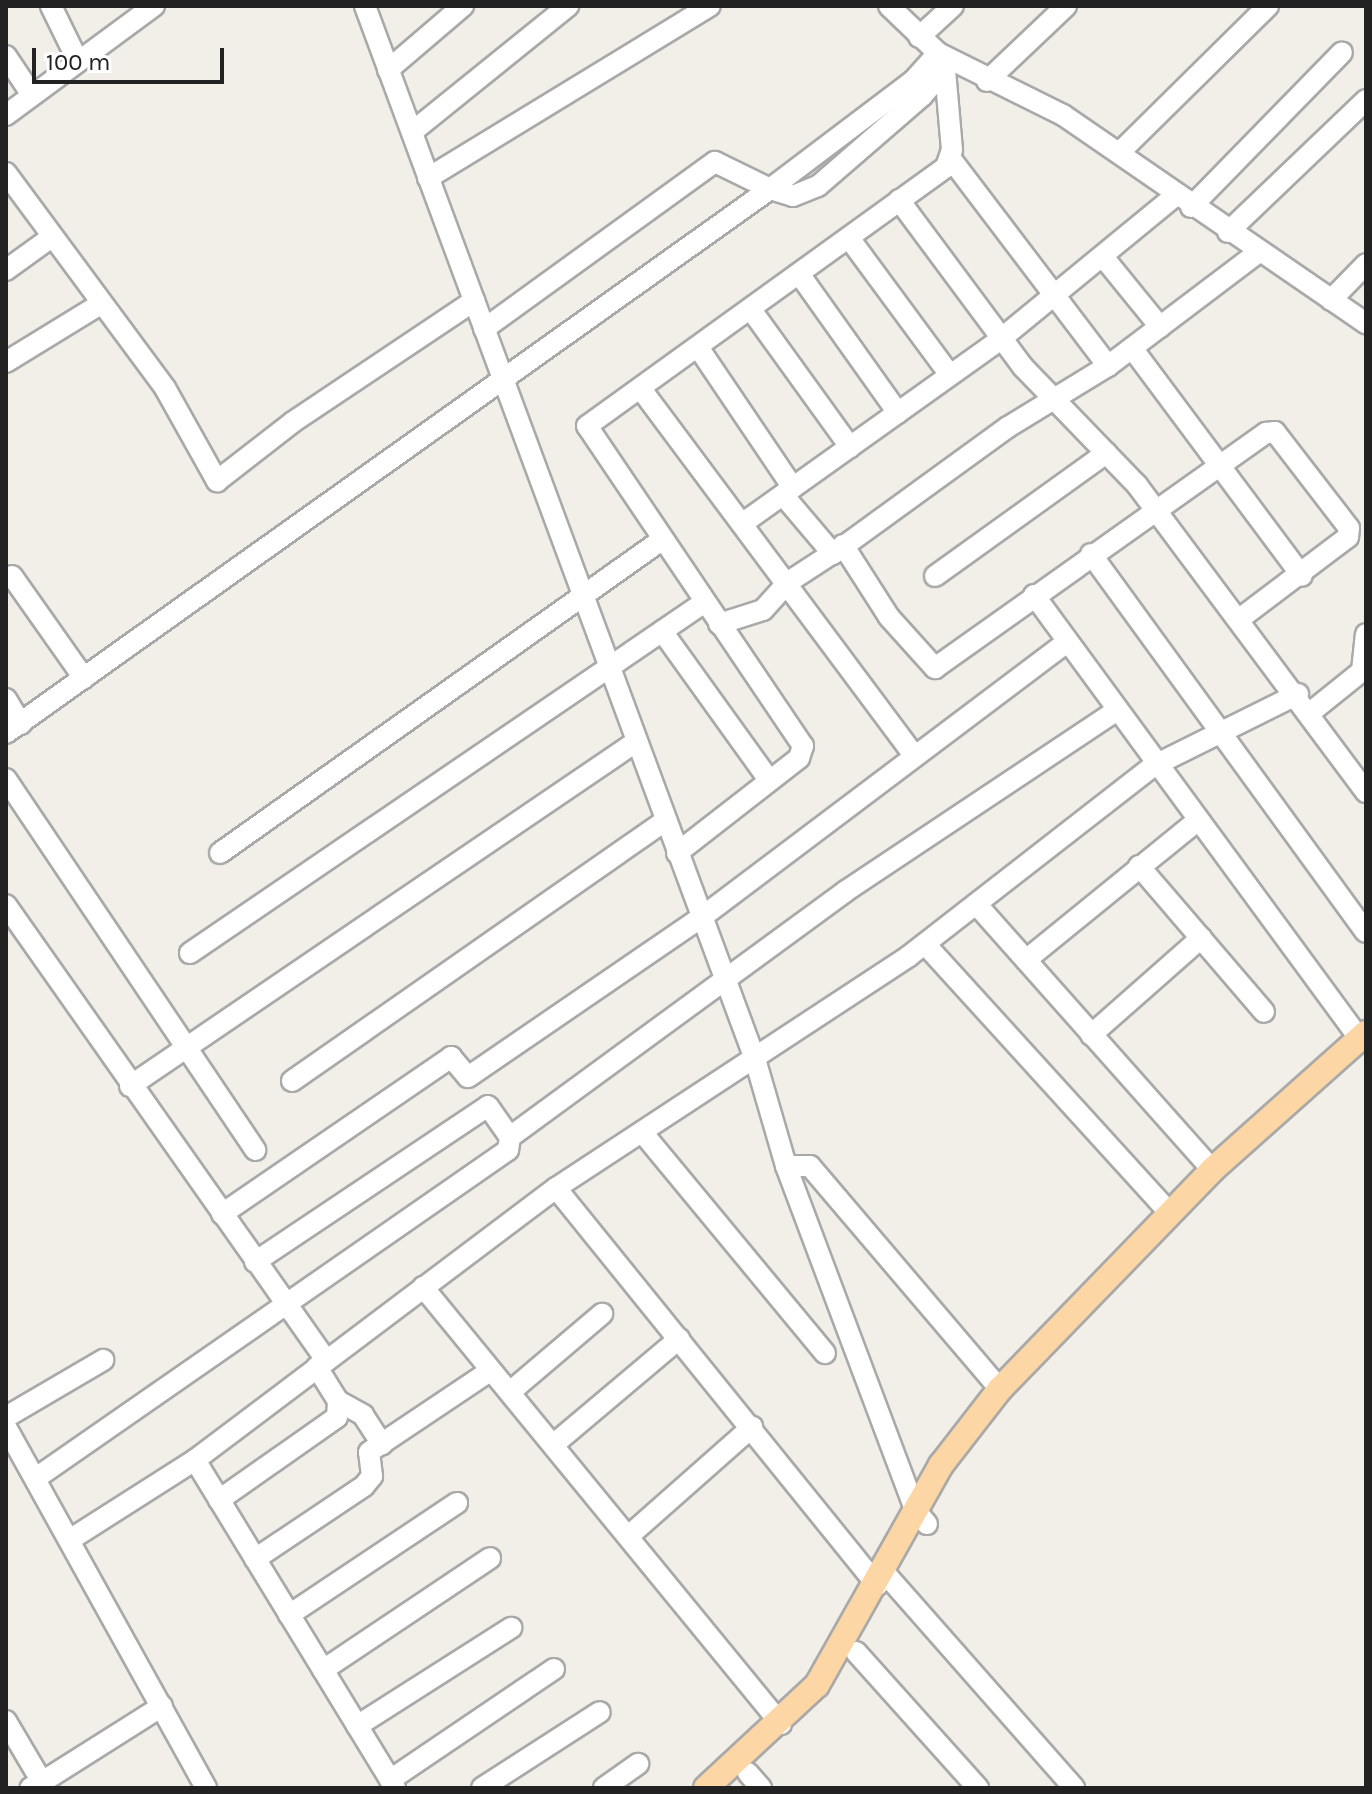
<!DOCTYPE html>
<style>
body{margin:0}
#map{position:relative;width:1372px;height:1794px;overflow:hidden;background:#f2efe9;font-family:Karla,sans-serif}
div>[style]{position:absolute}
.roads{filter:drop-shadow(2px 0 #a9a9a9) drop-shadow(-2px 0 #a9a9a9) drop-shadow(0 2px #a9a9a9) drop-shadow(0 -2px #a9a9a9)}
.minor>*{height:20px;margin:-10px;padding:0 10px;transform-origin:10px;border-radius:10px;background:#fff}
.major>*{height:24px;margin:-12px;padding:0 12px;transform-origin:12px;border-radius:12px;background:#fcd6a4}
span{translate:-50% -50%;white-space:nowrap;text-align:center;line-height:1.15;-webkit-text-stroke:6px #fff;paint-order:stroke}
.frame{position:absolute;inset:0;border:8px solid #222;pointer-events:none}
.scale{position:absolute;left:32px;top:48px;width:192px;height:36px;box-sizing:border-box;border:4px solid #222;border-top:0;padding-left:10px;font-size:24px;line-height:28px;white-space:nowrap;color:#222;-webkit-text-stroke:6px #fff;paint-order:stroke}
</style>
<div id="map">
<div class="roads">
<div class="minor">
<div style="left:51px;top:6px;width:61px;rotate:63.9deg"></div>
<div style="left:365px;top:6px;width:1123px;rotate:69.68deg"></div>
<div style="left:755px;top:1059px;width:111px;rotate:73.8deg"></div>
<div style="left:786px;top:1166px;width:369px;rotate:69.4deg"></div>
<div style="left:916px;top:1511px;width:17px;rotate:50deg"></div>
<div style="left:889px;top:6px;width:68px;rotate:43.8deg"></div>
<div style="left:938px;top:53px;width:140px;rotate:26.4deg"></div>
<div style="left:1063px;top:115px;width:368px;rotate:34.5deg"></div>
<div style="left:919px;top:37px;width:46px;rotate:-42.4deg"></div>
<div style="left:6px;top:56px;width:47px;rotate:56.3deg"></div>
<div style="left:388px;top:70px;width:99px;rotate:-40.5deg"></div>
<div style="left:987px;top:81px;width:109px;rotate:-43.5deg"></div>
<div style="left:6px;top:115px;width:184px;rotate:-36.4deg"></div>
<div style="left:412px;top:132px;width:201px;rotate:-38.9deg"></div>
<div style="left:1120px;top:152px;width:208px;rotate:-44.6deg"></div>
<div style="left:951px;top:159px;width:260px;rotate:52.8deg"></div>
<div style="left:6px;top:173px;width:267px;rotate:53.5deg"></div>
<div style="left:165px;top:388px;width:107px;rotate:60.8deg"></div>
<div style="left:217px;top:481px;width:96px;rotate:-37.8deg"></div>
<div style="left:293px;top:422px;width:218px;rotate:-33.8deg"></div>
<div style="left:428px;top:178px;width:330px;rotate:-31.4deg"></div>
<div style="left:899px;top:200px;width:208px;rotate:53.4deg"></div>
<div style="left:1023px;top:367px;width:164px;rotate:46deg"></div>
<div style="left:1137px;top:485px;width:383px;rotate:53.3deg"></div>
<div style="left:1191px;top:207px;width:216px;rotate:-45.7deg"></div>
<div style="left:1228px;top:232px;width:191px;rotate:-43.7deg"></div>
<div style="left:849px;top:238px;width:170px;rotate:53.6deg"></div>
<div style="left:1104px;top:258px;width:89px;rotate:50.9deg"></div>
<div style="left:6px;top:270px;width:53px;rotate:-35.8deg"></div>
<div style="left:800px;top:275px;width:169px;rotate:54.6deg"></div>
<div style="left:1331px;top:300px;width:50px;rotate:-45.8deg"></div>
<div style="left:752px;top:311px;width:168px;rotate:54.2deg"></div>
<div style="left:484px;top:329px;width:285px;rotate:-35.9deg"></div>
<div style="left:715px;top:162px;width:61px;rotate:26.1deg"></div>
<div style="left:770px;top:189px;width:179px;rotate:-37.1deg"></div>
<div style="left:913px;top:81px;width:38px;rotate:-48deg"></div>
<div style="left:1132px;top:348px;width:284px;rotate:53.3deg"></div>
<div style="left:700px;top:350px;width:166px;rotate:56deg"></div>
<div style="left:6px;top:362px;width:109px;rotate:-31.5deg"></div>
<div style="left:641px;top:389px;width:458px;rotate:53.3deg"></div>
<div style="left:783px;top:495px;width:77px;rotate:49.7deg"></div>
<div style="left:833px;top:554px;width:216px;rotate:-36deg"></div>
<div style="left:1008px;top:427px;width:117px;rotate:-31.4deg"></div>
<div style="left:1108px;top:366px;width:189px;rotate:-37.1deg"></div>
<div style="left:743px;top:523px;width:318px;rotate:-35.5deg"></div>
<div style="left:1002px;top:338px;width:224px;rotate:-39.4deg"></div>
<div style="left:843px;top:545px;width:85px;rotate:57.4deg"></div>
<div style="left:889px;top:617px;width:69px;rotate:48deg"></div>
<div style="left:935px;top:668px;width:406px;rotate:-35.4deg"></div>
<div style="left:1266px;top:433px;width:9px;rotate:-6deg"></div>
<div style="left:1275px;top:432px;width:121px;rotate:52.4deg"></div>
<div style="left:1349px;top:528px;width:9px;rotate:96deg"></div>
<div style="left:1348px;top:537px;width:134px;rotate:142.9deg"></div>
<div style="left:1091px;top:554px;width:467px;rotate:54deg"></div>
<div style="left:12px;top:576px;width:125px;rotate:54.8deg"></div>
<div style="left:935px;top:576px;width:211px;rotate:-35.7deg"></div>
<div style="left:1034px;top:595px;width:549px;rotate:53.73deg"></div>
<div style="left:719px;top:624px;width:46px;rotate:-17.7deg"></div>
<div style="left:763px;top:610px;width:36px;rotate:-48deg"></div>
<div style="left:787px;top:583px;width:51px;rotate:-33.1deg"></div>
<div style="left:662px;top:631px;width:183px;rotate:54.3deg"></div>
<div style="left:6px;top:699px;width:29px;rotate:59deg"></div>
<div style="left:1311px;top:712px;width:65px;rotate:-38.8deg"></div>
<div style="left:1362px;top:671px;width:37px;rotate:-84deg"></div>
<div style="left:6px;top:733px;width:938px;rotate:-35.45deg"></div>
<div style="left:770px;top:189px;width:24px;rotate:17deg"></div>
<div style="left:793px;top:196px;width:27px;rotate:-22deg"></div>
<div style="left:818px;top:186px;width:138px;rotate:-40.9deg"></div>
<div style="left:922px;top:96px;width:45px;rotate:-49.5deg"></div>
<div style="left:6px;top:779px;width:447px;rotate:56.1deg"></div>
<div style="left:220px;top:853px;width:543px;rotate:-35.33deg"></div>
<div style="left:677px;top:853px;width:155px;rotate:-37.9deg"></div>
<div style="left:799px;top:758px;width:13px;rotate:-72deg"></div>
<div style="left:803px;top:746px;width:386px;rotate:-124deg"></div>
<div style="left:587px;top:426px;width:443px;rotate:-35.8deg"></div>
<div style="left:946px;top:167px;width:18px;rotate:-71deg"></div>
<div style="left:952px;top:150px;width:80px;rotate:-95deg"></div>
<div style="left:1139px;top:866px;width:192px;rotate:49.4deg"></div>
<div style="left:6px;top:905px;width:556px;rotate:54.88deg"></div>
<div style="left:978px;top:906px;width:353px;rotate:48.4deg"></div>
<div style="left:925px;top:944px;width:365px;rotate:47.7deg"></div>
<div style="left:190px;top:953px;width:623px;rotate:-34.28deg"></div>
<div style="left:1026px;top:960px;width:219px;rotate:-39.1deg"></div>
<div style="left:1091px;top:1035px;width:147px;rotate:-41.4deg"></div>
<div style="left:292px;top:1081px;width:456px;rotate:-34.9deg"></div>
<div style="left:130px;top:1086px;width:613px;rotate:-34.23deg"></div>
<div style="left:642px;top:1132px;width:287px;rotate:50.4deg"></div>
<div style="left:786px;top:1166px;width:24px"></div>
<div style="left:810px;top:1166px;width:293px;rotate:49.6deg"></div>
<div style="left:556px;top:1188px;width:511px;rotate:51.04deg"></div>
<div style="left:222px;top:1214px;width:278px;rotate:-34.4deg"></div>
<div style="left:451px;top:1057px;width:26px;rotate:50deg"></div>
<div style="left:468px;top:1077px;width:283px;rotate:-34.4deg"></div>
<div style="left:702px;top:917px;width:457px;rotate:-37deg"></div>
<div style="left:255px;top:1262px;width:280px;rotate:-33.8deg"></div>
<div style="left:488px;top:1106px;width:38px;rotate:55deg"></div>
<div style="left:510px;top:1137px;width:416px;rotate:-36.2deg"></div>
<div style="left:846px;top:891px;width:322px;rotate:-33.7deg"></div>
<div style="left:423px;top:1287px;width:565px;rotate:50.67deg"></div>
<div style="left:510px;top:1392px;width:121px;rotate:-40.3deg"></div>
<div style="left:338px;top:1401px;width:29px;rotate:29deg"></div>
<div style="left:363px;top:1415px;width:35px;rotate:57deg"></div>
<div style="left:6px;top:1417px;width:113px;rotate:-30.4deg"></div>
<div style="left:6px;top:1427px;width:413px;rotate:61deg"></div>
<div style="left:553px;top:1445px;width:165px;rotate:-40.1deg"></div>
<div style="left:195px;top:1460px;width:384px;rotate:58.6deg"></div>
<div style="left:36px;top:1478px;width:575px;rotate:-34.8deg"></div>
<div style="left:508px;top:1150px;width:13px;rotate:-81deg"></div>
<div style="left:219px;top:1500px;width:144px;rotate:-35.1deg"></div>
<div style="left:337px;top:1417px;width:16px;rotate:-86deg"></div>
<div style="left:338px;top:1401px;width:40px;rotate:-122deg"></div>
<div style="left:631px;top:1534px;width:162px;rotate:-41.5deg"></div>
<div style="left:71px;top:1539px;width:147px;rotate:-32.5deg"></div>
<div style="left:195px;top:1460px;width:452px;rotate:-37deg"></div>
<div style="left:556px;top:1188px;width:422px;rotate:-33.3deg"></div>
<div style="left:909px;top:956px;width:309px;rotate:-37.9deg"></div>
<div style="left:1153px;top:766px;width:162px;rotate:-26.4deg"></div>
<div style="left:255px;top:1559px;width:131px;rotate:-33.8deg"></div>
<div style="left:364px;top:1486px;width:13px;rotate:-51deg"></div>
<div style="left:372px;top:1476px;width:24px;rotate:-97deg"></div>
<div style="left:369px;top:1452px;width:146px;rotate:-33.8deg"></div>
<div style="left:883px;top:1571px;width:289px;rotate:48.6deg"></div>
<div style="left:289px;top:1615px;width:202px;rotate:-33.7deg"></div>
<div style="left:856px;top:1652px;width:183px;rotate:48.1deg"></div>
<div style="left:323px;top:1670px;width:201px;rotate:-33.8deg"></div>
<div style="left:6px;top:1721px;width:71px;rotate:59.5deg"></div>
<div style="left:42px;top:1782px;width:13px;rotate:153deg"></div>
<div style="left:357px;top:1726px;width:183px;rotate:-32.5deg"></div>
<div style="left:748px;top:1773px;width:20px;rotate:49deg"></div>
<div style="left:390px;top:1780px;width:198px;rotate:-34.1deg"></div>
<div style="left:42px;top:1782px;width:142px;rotate:-32.3deg"></div>
<div style="left:482px;top:1788px;width:140px;rotate:-32.8deg"></div>
<div style="left:604px;top:1788px;width:42px;rotate:-35.2deg"></div>
</div>
<div class="major">
<div style="left:706px;top:1788px;width:151px;rotate:-42.9deg"></div>
<div style="left:817px;top:1685px;width:253px;rotate:-60.6deg"></div>
<div style="left:941px;top:1465px;width:96px;rotate:-52.2deg"></div>
<div style="left:1000px;top:1389px;width:305px;rotate:-45.9deg"></div>
<div style="left:1212px;top:1170px;width:206px;rotate:-41.7deg"></div>
</div>
</div>
<div class="frame"></div>
<div class="scale">100 m</div>
</div>
